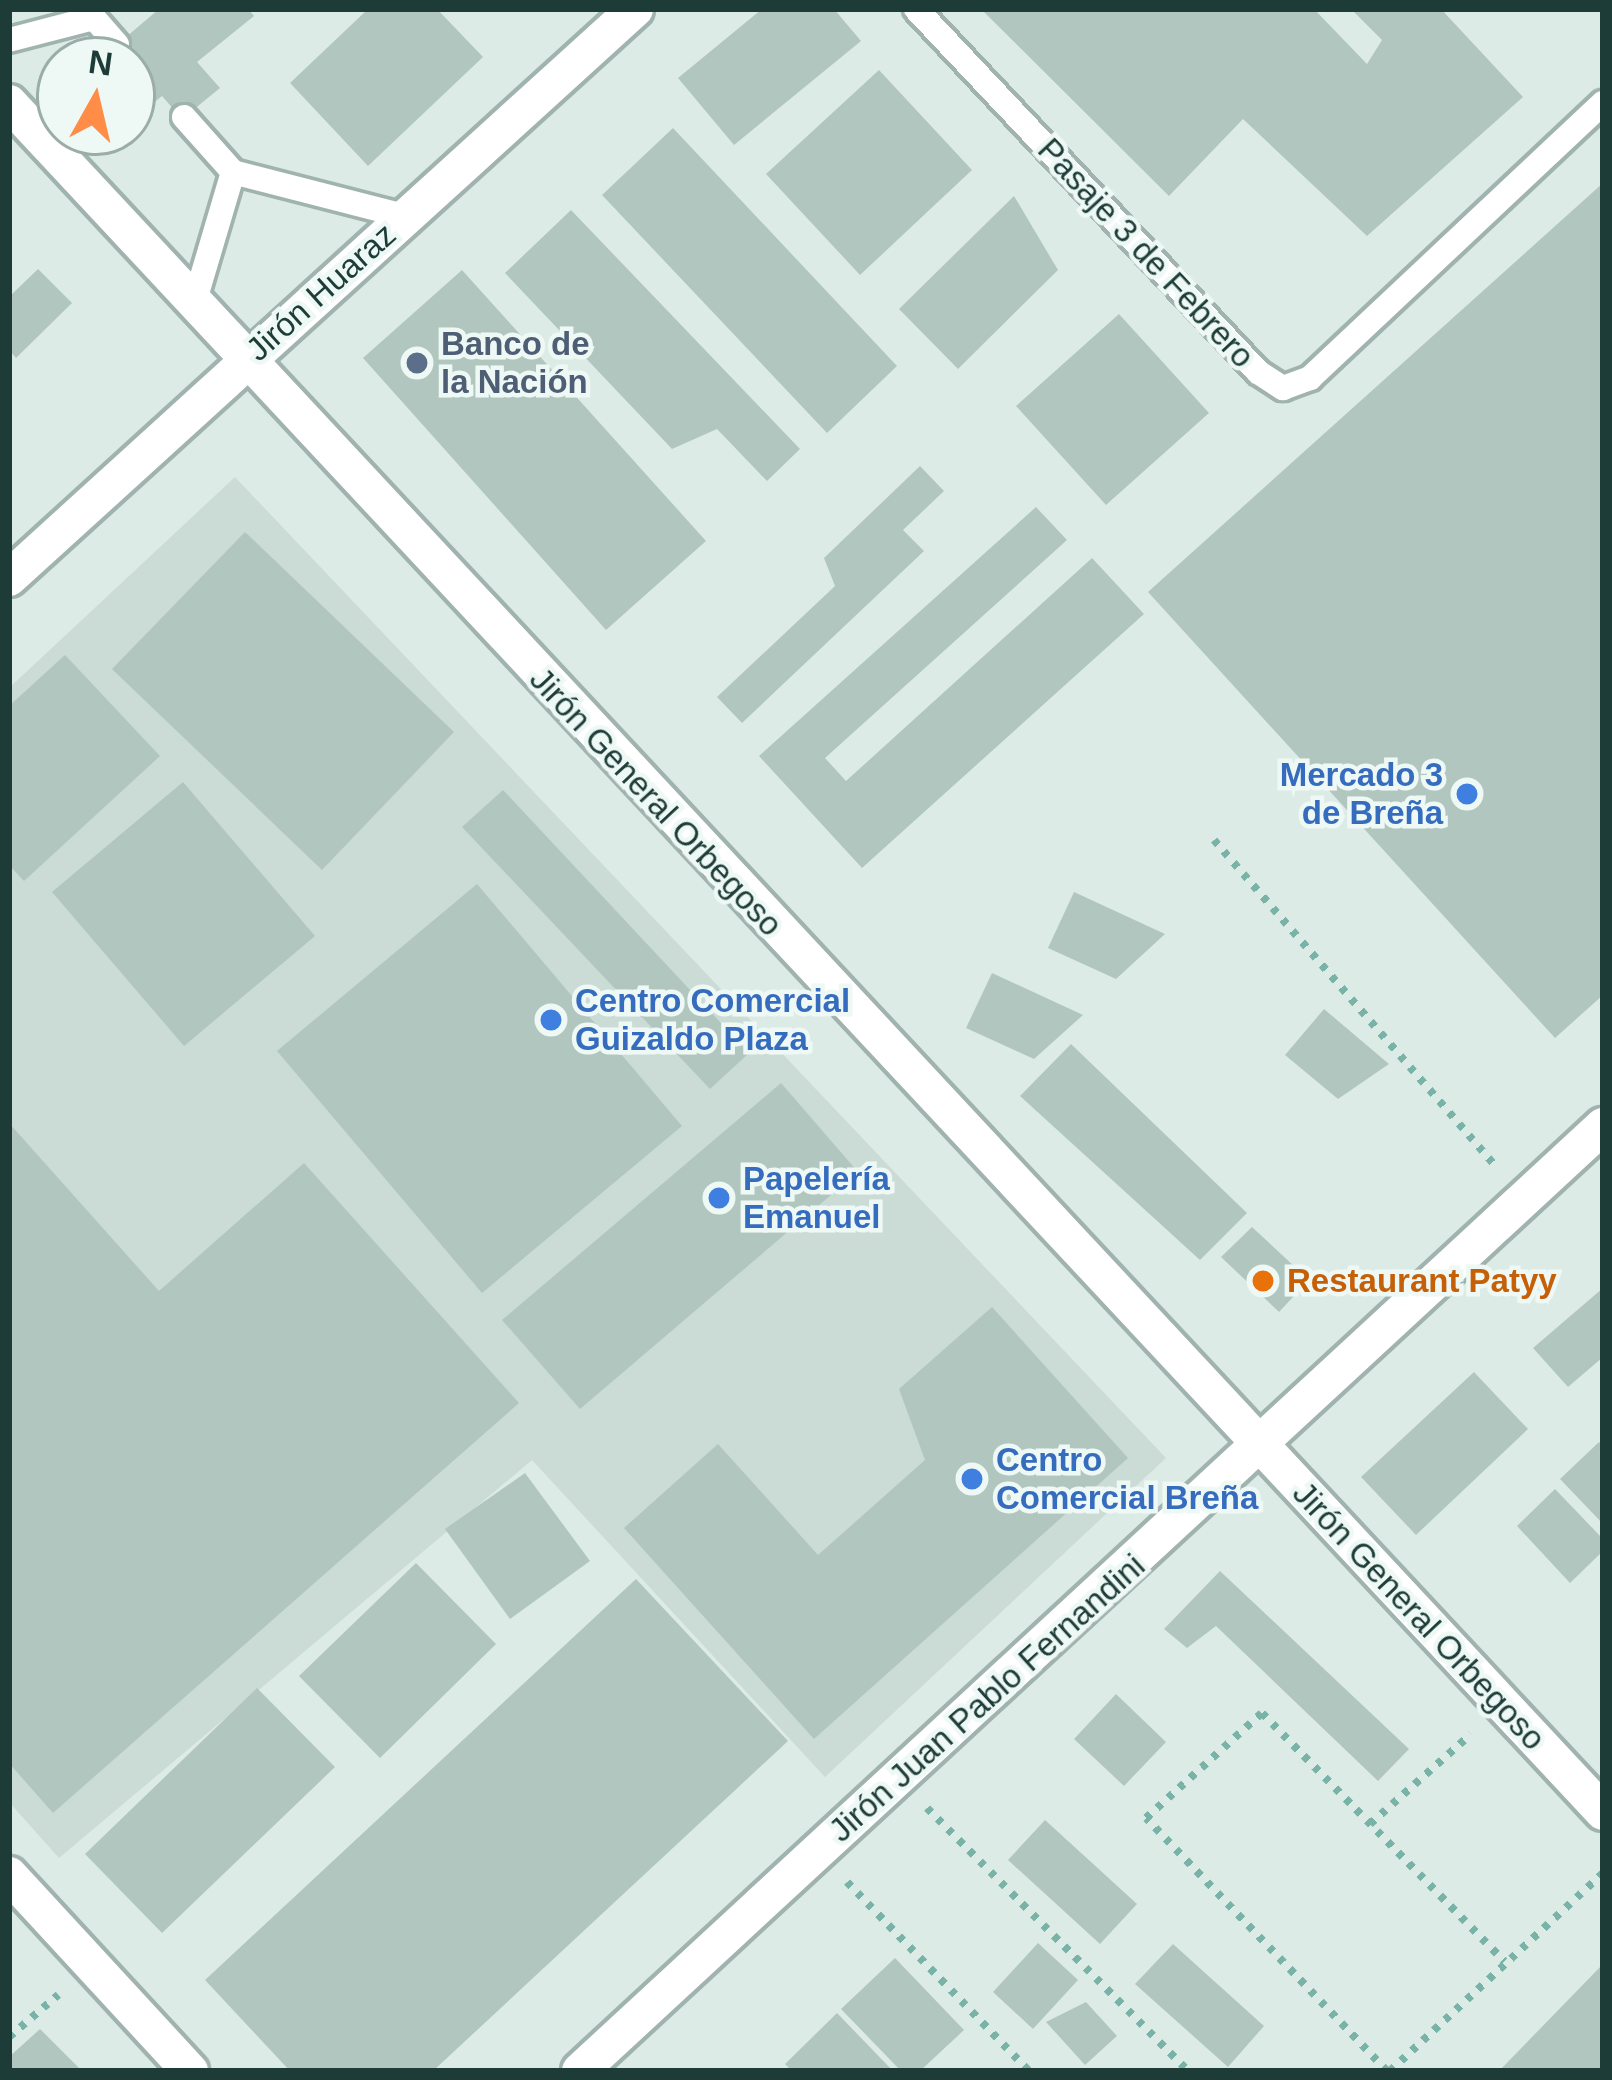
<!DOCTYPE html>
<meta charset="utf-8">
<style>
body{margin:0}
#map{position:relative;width:1612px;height:2080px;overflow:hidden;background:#ddebe7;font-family:Helvetica,sans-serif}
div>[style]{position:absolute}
.built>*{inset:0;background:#cbdbd6}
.building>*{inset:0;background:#b2c6c0}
.path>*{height:8px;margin-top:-4px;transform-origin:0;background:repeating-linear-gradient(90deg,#79b3a8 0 6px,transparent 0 15px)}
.roads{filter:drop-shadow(3px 0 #a0b3af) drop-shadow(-3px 0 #a0b3af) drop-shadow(0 3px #a0b3af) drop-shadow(0 -3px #a0b3af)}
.service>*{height:24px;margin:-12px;padding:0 12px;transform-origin:12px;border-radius:12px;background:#fff}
.minor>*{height:36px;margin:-18px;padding:0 18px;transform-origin:18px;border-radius:18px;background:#fff}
.dots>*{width:33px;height:33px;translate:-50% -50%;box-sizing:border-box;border:6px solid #eef8f4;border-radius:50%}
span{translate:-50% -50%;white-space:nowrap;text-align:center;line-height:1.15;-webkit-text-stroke:9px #eef8f4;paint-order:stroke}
.street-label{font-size:33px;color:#1d3c38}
.service-label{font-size:33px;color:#4e5e75;font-weight:700}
.left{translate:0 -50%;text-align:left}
.shop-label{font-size:33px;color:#366cbe;font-weight:700}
.right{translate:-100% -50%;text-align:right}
.food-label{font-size:33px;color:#c56008;font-weight:700}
.frame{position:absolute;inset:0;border:12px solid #1d3c38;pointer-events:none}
.north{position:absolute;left:36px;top:36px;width:120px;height:120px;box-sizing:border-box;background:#eef8f4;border:3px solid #9aada9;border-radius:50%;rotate:8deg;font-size:33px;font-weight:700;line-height:48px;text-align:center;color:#1d3c38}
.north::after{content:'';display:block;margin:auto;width:42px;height:54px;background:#ff8c47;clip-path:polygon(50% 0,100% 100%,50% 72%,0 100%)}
</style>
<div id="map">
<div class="built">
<div style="clip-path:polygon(235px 477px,1166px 1458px,825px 1777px,532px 1460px,59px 1858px,9px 1802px,9px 688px)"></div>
</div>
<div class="building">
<div style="clip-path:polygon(159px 9px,248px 9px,254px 16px,197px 62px,220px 88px,182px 119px,162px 96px,132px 121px,132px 60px,99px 60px)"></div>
<div style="clip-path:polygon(368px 9px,437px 9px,483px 57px,368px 166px,290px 83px)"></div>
<div style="clip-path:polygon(762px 9px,834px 9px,861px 41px,734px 145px,678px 78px)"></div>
<div style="clip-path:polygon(1314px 9px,1367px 64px,1382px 40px,1351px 9px,1441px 9px,1523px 97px,1367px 236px,1243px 119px,1169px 196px,984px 12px)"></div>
<div style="clip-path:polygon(879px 70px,972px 170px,860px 275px,766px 174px)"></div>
<div style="clip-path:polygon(673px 128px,897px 366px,827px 433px,602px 195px)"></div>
<div style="clip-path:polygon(1603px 183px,1603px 995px,1555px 1038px,1148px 592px)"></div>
<div style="clip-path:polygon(1014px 196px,1058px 270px,958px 369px,899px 309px)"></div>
<div style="clip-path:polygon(571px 210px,800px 449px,767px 481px,717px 429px,672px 449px,505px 273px)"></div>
<div style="clip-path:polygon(38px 269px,72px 303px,16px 358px,9px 350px,9px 297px)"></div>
<div style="clip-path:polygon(462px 270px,706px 541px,606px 630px,363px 358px)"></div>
<div style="clip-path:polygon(1119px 314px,1209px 413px,1106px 505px,1016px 406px)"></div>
<div style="clip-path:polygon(920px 466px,944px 491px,903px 530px,924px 551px,742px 723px,717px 697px,835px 586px,824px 558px)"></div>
<div style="clip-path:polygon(1036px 507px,1067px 540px,825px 758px,846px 781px,1092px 558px,1144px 614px,862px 868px,759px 756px)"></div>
<div style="clip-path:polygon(245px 532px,454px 732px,322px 870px,112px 669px)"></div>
<div style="clip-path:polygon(65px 655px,160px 756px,24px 881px,9px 865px,9px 706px)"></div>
<div style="clip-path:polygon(183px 782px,315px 936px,184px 1046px,52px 892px)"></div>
<div style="clip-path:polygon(503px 790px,749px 1053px,710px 1089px,462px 827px)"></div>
<div style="clip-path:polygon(477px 884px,682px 1126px,482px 1293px,277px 1051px)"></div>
<div style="clip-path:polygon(1074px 892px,1165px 934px,1116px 979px,1048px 948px)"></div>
<div style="clip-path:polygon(992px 973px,1083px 1015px,1034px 1059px,966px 1028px)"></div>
<div style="clip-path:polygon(1324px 1009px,1389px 1064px,1338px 1099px,1285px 1055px)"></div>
<div style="clip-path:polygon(1071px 1044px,1247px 1213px,1200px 1260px,1020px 1096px)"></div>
<div style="clip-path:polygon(781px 1083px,858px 1172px,580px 1409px,502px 1320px)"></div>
<div style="clip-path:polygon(9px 1123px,159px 1291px,304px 1163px,519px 1403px,53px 1813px,9px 1763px)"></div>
<div style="clip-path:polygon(1252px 1227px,1309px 1280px,1279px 1312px,1221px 1257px)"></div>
<div style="clip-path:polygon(1603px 1288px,1603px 1357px,1568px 1387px,1533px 1348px)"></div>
<div style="clip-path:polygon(992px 1307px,1128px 1458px,814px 1739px,624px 1528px,718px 1444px,818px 1555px,925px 1460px,899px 1389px)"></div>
<div style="clip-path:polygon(1474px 1372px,1528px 1429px,1416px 1535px,1361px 1477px)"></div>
<div style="clip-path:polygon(1599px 1442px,1603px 1446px,1603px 1524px,1560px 1479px)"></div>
<div style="clip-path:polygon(525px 1473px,590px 1561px,510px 1619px,445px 1529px)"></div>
<div style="clip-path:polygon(1555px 1489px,1603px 1539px,1603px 1551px,1570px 1583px,1517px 1526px)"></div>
<div style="clip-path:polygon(416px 1563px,496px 1644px,380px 1758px,299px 1676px)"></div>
<div style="clip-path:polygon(1220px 1571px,1409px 1749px,1378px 1781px,1216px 1626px,1187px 1648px,1164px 1629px)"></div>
<div style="clip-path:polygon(636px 1579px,788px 1741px,433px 2071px,290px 2071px,205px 1980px)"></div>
<div style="clip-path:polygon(257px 1688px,335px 1767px,162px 1933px,85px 1854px)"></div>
<div style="clip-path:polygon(1116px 1694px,1166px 1742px,1124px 1786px,1074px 1739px)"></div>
<div style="clip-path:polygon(1045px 1820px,1137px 1904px,1100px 1944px,1008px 1860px)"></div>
<div style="clip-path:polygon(1038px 1943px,1078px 1980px,1033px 2029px,993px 1992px)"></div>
<div style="clip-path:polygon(1173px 1944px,1264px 2026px,1228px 2067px,1135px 1984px)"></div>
<div style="clip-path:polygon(895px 1958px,964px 2030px,920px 2071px,901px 2071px,841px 2009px)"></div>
<div style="clip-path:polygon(1603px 1964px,1603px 2071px,1499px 2071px)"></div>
<div style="clip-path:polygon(1086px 2002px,1117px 2036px,1085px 2065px,1046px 2022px)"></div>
<div style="clip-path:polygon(837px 2013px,893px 2071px,792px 2071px,785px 2064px)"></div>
<div style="clip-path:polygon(40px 2029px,79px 2068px,76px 2071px,9px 2071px,9px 2057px)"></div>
</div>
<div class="path">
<div style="left:1214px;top:840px;width:430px;rotate:49.2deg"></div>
<div style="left:927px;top:1808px;width:371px;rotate:45.2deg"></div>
<div style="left:1370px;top:1824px;width:135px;rotate:-41.7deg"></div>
<div style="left:847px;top:1882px;width:262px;rotate:46.1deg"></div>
<div style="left:9px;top:2037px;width:65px;rotate:-40.6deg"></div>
<div style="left:1387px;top:2071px;width:349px;rotate:-133.6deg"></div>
<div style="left:1146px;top:1818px;width:156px;rotate:-42.2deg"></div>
<div style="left:1262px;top:1713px;width:347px;rotate:45.7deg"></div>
<div style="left:1390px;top:2071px;width:291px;rotate:-42.9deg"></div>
</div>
<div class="roads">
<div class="service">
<div style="left:916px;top:9px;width:499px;rotate:46.7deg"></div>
<div style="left:1258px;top:372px;width:30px;rotate:33deg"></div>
<div style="left:1283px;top:388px;width:29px;rotate:-20deg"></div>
<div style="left:1310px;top:378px;width:402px;rotate:-43.2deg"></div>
<div style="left:9px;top:40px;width:88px;rotate:-14.5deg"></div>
<div style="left:94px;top:18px;width:35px;rotate:49deg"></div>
<div style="left:184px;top:117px;width:74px;rotate:48.3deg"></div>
<div style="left:233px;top:172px;width:141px;rotate:106.5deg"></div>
<div style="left:233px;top:172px;width:177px;rotate:14.4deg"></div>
</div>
<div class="minor">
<div style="left:9px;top:103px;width:2337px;rotate:46.99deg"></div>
<div style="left:9px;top:578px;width:846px;rotate:-42.27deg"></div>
<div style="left:9px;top:1875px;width:267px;rotate:47.3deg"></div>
<div style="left:580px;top:2071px;width:1393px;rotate:-42.73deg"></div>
</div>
</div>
<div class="dots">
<div style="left:417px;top:363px;background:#5c6f8a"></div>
<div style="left:1467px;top:794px;background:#3f7fe0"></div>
<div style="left:551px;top:1020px;background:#3f7fe0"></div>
<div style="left:719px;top:1198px;background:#3f7fe0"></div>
<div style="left:1263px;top:1281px;background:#e8710a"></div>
<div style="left:972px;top:1479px;background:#3f7fe0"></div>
</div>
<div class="street-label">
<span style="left:1146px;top:253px;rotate:47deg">Pasaje 3 de Febrero</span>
<span style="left:321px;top:292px;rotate:-42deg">Jirón Huaraz</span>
<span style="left:656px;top:802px;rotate:47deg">Jirón General Orbegoso</span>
<span style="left:1419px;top:1616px;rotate:47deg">Jirón General Orbegoso</span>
<span style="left:987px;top:1698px;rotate:-42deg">Jirón Juan Pablo Fernandini</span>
</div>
<div class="service-label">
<span class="left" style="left:441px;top:363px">Banco de<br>la Nación</span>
</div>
<div class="shop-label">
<span class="right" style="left:1443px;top:794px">Mercado 3<br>de Breña</span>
<span class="left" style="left:575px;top:1020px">Centro Comercial<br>Guizaldo Plaza</span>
<span class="left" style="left:743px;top:1198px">Papelería<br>Emanuel</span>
<span class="left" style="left:996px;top:1479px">Centro<br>Comercial Breña</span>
</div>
<div class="food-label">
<span class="left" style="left:1287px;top:1281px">Restaurant Patyy</span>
</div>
<div class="frame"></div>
<div class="north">N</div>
</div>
